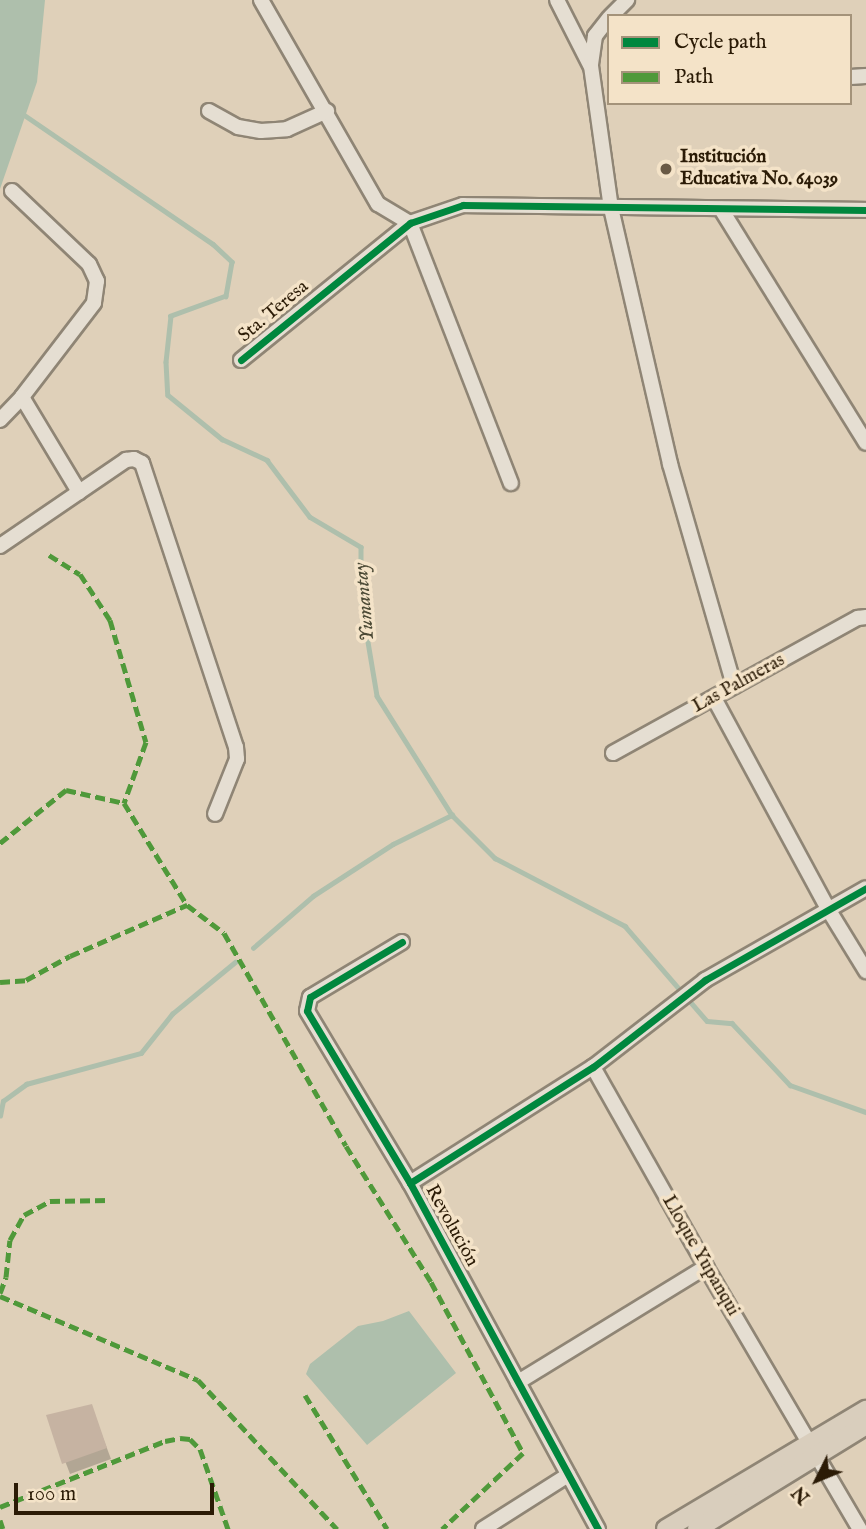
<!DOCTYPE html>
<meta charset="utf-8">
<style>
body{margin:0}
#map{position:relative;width:866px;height:1529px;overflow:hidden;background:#dfd0b9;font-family:"IM FELL English",serif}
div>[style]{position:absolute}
.water>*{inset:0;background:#aebfac}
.shadow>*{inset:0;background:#0003}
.stream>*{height:4.5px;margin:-2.25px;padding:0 2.25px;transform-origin:2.25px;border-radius:2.25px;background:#aebfac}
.building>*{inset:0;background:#c6b3a2}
.roads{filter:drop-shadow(2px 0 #8f8575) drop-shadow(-2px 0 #8f8575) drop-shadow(0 2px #8f8575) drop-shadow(0 -2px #8f8575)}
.minor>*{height:14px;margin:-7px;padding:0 7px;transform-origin:7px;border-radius:7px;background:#e5ded2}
.major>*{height:18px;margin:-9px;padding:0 9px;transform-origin:9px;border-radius:9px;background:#d9cebd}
.quiet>*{height:5px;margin-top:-2.5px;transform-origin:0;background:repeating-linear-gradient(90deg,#4f993a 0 10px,transparent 0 15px)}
.cycleway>*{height:7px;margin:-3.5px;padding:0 3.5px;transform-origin:3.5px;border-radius:3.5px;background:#00873e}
.dots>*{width:19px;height:19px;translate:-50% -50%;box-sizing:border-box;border:4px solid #f4e3c8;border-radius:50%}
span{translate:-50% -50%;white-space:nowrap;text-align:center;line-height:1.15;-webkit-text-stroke:7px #f4e3c8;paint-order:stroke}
.poi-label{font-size:19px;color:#2b1b06;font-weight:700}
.left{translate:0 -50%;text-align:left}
.street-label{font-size:19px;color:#2b1b06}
.water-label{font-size:21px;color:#4c4a36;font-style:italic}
.legend{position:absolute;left:607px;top:14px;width:245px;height:91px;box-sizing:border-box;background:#f4e3c8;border:2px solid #a4937a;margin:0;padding:9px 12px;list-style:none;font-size:21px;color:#2b1b06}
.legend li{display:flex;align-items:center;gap:14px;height:35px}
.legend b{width:35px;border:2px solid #a4937a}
.north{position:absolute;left:782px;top:1445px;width:70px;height:70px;-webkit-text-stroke:5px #f4e3c8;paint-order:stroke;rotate:227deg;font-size:19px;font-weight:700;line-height:28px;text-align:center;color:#2b1b06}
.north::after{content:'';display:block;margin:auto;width:24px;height:32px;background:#2b1b06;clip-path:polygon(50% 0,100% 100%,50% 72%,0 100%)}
.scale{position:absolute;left:14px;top:1483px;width:200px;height:32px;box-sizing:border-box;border:4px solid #2b1b06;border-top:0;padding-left:9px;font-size:21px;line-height:24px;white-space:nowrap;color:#2b1b06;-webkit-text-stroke:5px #f4e3c8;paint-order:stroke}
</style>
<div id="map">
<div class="water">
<div style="clip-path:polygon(0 0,45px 0,37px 82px,0 189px)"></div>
<div style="clip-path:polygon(409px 1311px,456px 1373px,367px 1445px,306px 1374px,310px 1364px,358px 1326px,383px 1321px)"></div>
</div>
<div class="shadow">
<div style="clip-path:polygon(91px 1406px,111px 1459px,70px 1474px,48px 1416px)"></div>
</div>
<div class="stream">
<div style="left:23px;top:114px;width:230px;rotate:34.4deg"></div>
<div style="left:213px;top:244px;width:26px;rotate:43deg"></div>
<div style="left:232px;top:262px;width:35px;rotate:100deg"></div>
<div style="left:226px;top:296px;width:59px;rotate:160deg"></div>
<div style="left:171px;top:316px;width:46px;rotate:96.2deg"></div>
<div style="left:166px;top:362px;width:33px;rotate:87deg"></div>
<div style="left:168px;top:395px;width:70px;rotate:39.2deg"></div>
<div style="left:222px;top:439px;width:50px;rotate:25deg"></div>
<div style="left:267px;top:460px;width:71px;rotate:53deg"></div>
<div style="left:310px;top:517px;width:59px;rotate:30.5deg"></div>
<div style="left:361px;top:547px;width:53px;rotate:90deg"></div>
<div style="left:361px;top:600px;width:97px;rotate:80.5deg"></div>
<div style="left:377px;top:696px;width:141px;rotate:57.8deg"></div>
<div style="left:452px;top:815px;width:61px;rotate:45deg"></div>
<div style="left:495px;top:858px;width:147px;rotate:27.6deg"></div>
<div style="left:625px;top:926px;width:125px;rotate:49.2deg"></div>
<div style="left:707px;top:1021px;width:25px;rotate:5deg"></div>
<div style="left:732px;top:1023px;width:85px;rotate:46.9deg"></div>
<div style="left:790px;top:1085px;width:81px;rotate:19.6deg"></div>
<div style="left:253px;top:948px;width:79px;rotate:-40.9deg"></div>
<div style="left:313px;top:896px;width:95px;rotate:-33deg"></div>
<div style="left:393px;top:844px;width:66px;rotate:-26.2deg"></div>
<div style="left:0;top:1116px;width:15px;rotate:-79deg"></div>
<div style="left:3px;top:1101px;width:29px;rotate:-36deg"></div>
<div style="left:26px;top:1084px;width:119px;rotate:-15.1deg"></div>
<div style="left:141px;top:1053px;width:50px;rotate:-51.5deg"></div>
<div style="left:172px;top:1014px;width:82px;rotate:-39.5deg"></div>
</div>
<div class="building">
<div style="clip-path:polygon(92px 1404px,107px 1448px,62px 1464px,46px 1415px)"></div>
</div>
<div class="roads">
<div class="minor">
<div style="left:261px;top:0;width:235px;rotate:60.2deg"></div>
<div style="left:378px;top:204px;width:37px;rotate:31deg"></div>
<div style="left:410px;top:223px;width:279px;rotate:68.8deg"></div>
<div style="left:557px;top:0;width:73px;rotate:63.1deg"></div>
<div style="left:611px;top:16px;width:23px;rotate:-45deg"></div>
<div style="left:609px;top:18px;width:23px;rotate:128deg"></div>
<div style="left:595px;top:36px;width:30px;rotate:98deg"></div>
<div style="left:591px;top:66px;width:143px;rotate:82deg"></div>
<div style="left:611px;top:208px;width:263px;rotate:77deg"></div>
<div style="left:670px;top:464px;width:231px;rotate:73.9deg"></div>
<div style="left:850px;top:77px;width:16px;rotate:-4deg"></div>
<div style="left:209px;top:111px;width:33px;rotate:29deg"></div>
<div style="left:238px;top:127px;width:23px;rotate:10deg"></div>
<div style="left:261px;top:131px;width:26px;rotate:-4deg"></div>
<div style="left:287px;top:129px;width:44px;rotate:-24.2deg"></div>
<div style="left:12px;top:191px;width:106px;rotate:43.5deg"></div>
<div style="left:89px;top:264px;width:19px;rotate:65deg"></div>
<div style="left:97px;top:281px;width:22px;rotate:98deg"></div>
<div style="left:94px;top:303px;width:118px;rotate:127.5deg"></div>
<div style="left:22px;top:397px;width:111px;rotate:59deg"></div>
<div style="left:721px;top:209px;width:275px;rotate:58.2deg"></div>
<div style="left:241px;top:360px;width:218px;rotate:-39deg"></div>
<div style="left:410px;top:223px;width:56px;rotate:-18.8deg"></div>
<div style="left:463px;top:205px;width:403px;rotate:0.7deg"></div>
<div style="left:0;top:420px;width:32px;rotate:-46deg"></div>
<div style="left:0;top:546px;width:153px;rotate:-34.3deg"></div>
<div style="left:126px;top:460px;width:8px;rotate:-7deg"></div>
<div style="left:134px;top:459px;width:9px;rotate:27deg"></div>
<div style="left:142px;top:463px;width:299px;rotate:71.7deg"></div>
<div style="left:236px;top:747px;width:12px;rotate:85deg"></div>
<div style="left:237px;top:759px;width:59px;rotate:111.8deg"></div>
<div style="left:714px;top:698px;width:240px;rotate:61.6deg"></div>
<div style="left:828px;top:909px;width:73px;rotate:58.5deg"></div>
<div style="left:613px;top:753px;width:280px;rotate:-28.9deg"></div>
<div style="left:858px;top:618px;width:8px;rotate:-7deg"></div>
<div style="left:402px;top:942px;width:107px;rotate:149.1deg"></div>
<div style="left:310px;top:997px;width:14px;rotate:102deg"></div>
<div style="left:307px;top:1011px;width:200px;rotate:59.1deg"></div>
<div style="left:410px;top:1183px;width:394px;rotate:61.5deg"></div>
<div style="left:593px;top:1067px;width:230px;rotate:60.5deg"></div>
<div style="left:706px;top:1267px;width:304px;rotate:59.6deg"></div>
<div style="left:410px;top:1183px;width:217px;rotate:-32.4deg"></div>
<div style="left:593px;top:1067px;width:142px;rotate:-37.8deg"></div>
<div style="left:705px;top:980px;width:185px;rotate:-29.7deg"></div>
<div style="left:518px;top:1382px;width:220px;rotate:-31.5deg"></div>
<div style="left:483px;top:1529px;width:101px;rotate:-32.4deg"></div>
</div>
<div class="major">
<div style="left:666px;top:1529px;width:233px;rotate:-30.8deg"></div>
<div style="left:697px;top:1529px;width:198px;rotate:-31.6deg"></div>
</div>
</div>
<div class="quiet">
<div style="left:49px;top:555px;width:36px;rotate:32deg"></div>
<div style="left:80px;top:574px;width:55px;rotate:56.9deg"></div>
<div style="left:110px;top:620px;width:127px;rotate:73.6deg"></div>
<div style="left:146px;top:742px;width:65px;rotate:109.8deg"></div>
<div style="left:124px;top:803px;width:120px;rotate:58.3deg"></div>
<div style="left:187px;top:905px;width:46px;rotate:37.1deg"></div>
<div style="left:224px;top:933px;width:245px;rotate:60.2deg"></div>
<div style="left:346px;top:1146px;width:160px;rotate:58deg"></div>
<div style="left:431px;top:1282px;width:194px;rotate:61.7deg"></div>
<div style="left:523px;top:1453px;width:111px;rotate:136.8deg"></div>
<div style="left:0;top:843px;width:85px;rotate:-38.8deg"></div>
<div style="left:66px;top:790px;width:59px;rotate:12.6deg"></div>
<div style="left:0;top:982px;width:26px;rotate:-4deg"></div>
<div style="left:26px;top:980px;width:50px;rotate:-28.6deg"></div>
<div style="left:70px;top:956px;width:128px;rotate:-23.6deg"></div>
<div style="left:0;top:1293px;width:17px;rotate:-69deg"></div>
<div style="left:6px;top:1277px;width:37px;rotate:-84deg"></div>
<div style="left:10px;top:1240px;width:29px;rotate:-61deg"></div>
<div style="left:24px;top:1215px;width:30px;rotate:-28deg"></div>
<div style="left:50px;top:1201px;width:60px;rotate:-1deg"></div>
<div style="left:0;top:1296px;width:215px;rotate:23deg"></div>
<div style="left:198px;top:1380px;width:204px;rotate:47deg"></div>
<div style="left:305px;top:1395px;width:157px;rotate:58.5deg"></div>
<div style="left:0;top:1507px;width:178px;rotate:-21.8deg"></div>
<div style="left:165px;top:1441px;width:15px;rotate:-11deg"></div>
<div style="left:180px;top:1438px;width:10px;rotate:6deg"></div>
<div style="left:190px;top:1439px;width:14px;rotate:45deg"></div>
<div style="left:200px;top:1449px;width:85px;rotate:70.7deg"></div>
<div style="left:0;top:1520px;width:9px;rotate:72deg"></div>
</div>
<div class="cycleway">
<div style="left:241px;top:360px;width:218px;rotate:-39deg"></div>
<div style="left:410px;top:223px;width:56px;rotate:-18.8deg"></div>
<div style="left:463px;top:205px;width:403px;rotate:0.7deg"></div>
<div style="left:402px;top:942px;width:107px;rotate:149.1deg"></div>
<div style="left:310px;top:997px;width:14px;rotate:102deg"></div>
<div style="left:307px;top:1011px;width:200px;rotate:59.1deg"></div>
<div style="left:410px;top:1183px;width:394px;rotate:61.5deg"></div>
<div style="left:410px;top:1183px;width:217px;rotate:-32.4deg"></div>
<div style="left:593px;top:1067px;width:142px;rotate:-37.8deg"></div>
<div style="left:705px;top:980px;width:185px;rotate:-29.7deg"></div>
</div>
<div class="dots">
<div style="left:666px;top:169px;background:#6a5a45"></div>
</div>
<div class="poi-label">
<span class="left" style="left:680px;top:169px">Institución<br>Educativa No. 64039</span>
</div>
<div class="street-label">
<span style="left:274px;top:312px;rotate:-40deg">Sta. Teresa</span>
<span style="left:739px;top:684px;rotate:-29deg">Las Palmeras</span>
<span style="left:451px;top:1226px;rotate:61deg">Revolución</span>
<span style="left:700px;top:1256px;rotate:60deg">Lloque Yupanqui</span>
</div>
<div class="water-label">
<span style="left:365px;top:602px;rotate:-95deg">Yumantay</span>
</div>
<ul class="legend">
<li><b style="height:9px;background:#00873e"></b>Cycle path</li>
<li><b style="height:9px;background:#4f993a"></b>Path</li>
</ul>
<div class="north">N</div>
<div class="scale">100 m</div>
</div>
